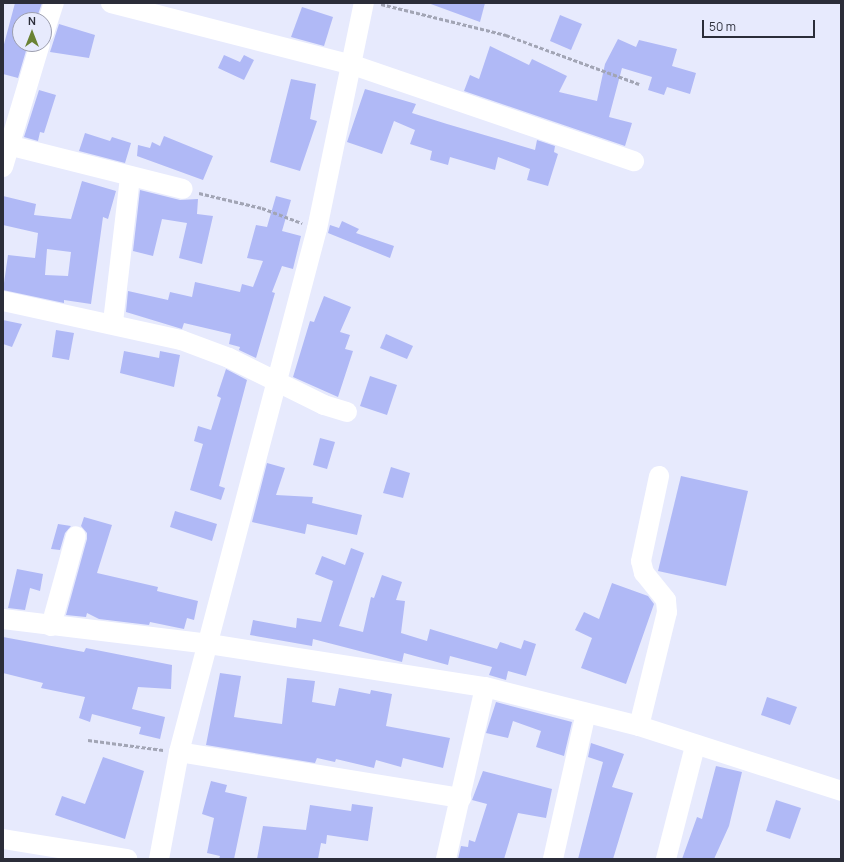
<!DOCTYPE html>
<style>
body{margin:0}
#map{position:relative;width:844px;height:862px;overflow:hidden;background:#e7eafd;font-family:Manrope,sans-serif}
div>[style]{position:absolute}
.building>*{inset:0;background:#b0b9f6}
.path>*{height:2.5px;margin-top:-1.25px;transform-origin:0;background:repeating-linear-gradient(90deg,#a2a5b5 0 4px,transparent 0 6px)}
.minor>*{height:20px;margin:-10px;padding:0 10px;transform-origin:10px;border-radius:10px;background:#fff}
span{translate:-50% -50%;white-space:nowrap;text-align:center;line-height:1.15;-webkit-text-stroke:4px #e7eafd;paint-order:stroke}
.frame{position:absolute;inset:0;border:4px solid #2b2d39;pointer-events:none}
.north{position:absolute;left:12px;top:12px;width:40px;height:40px;box-sizing:border-box;background:#e7eafd;border:1px solid #9c9eaf;border-radius:50%;rotate:0deg;font-size:11px;font-weight:700;line-height:16px;text-align:center;color:#2b2d39}
.north::after{content:'';display:block;margin:auto;width:14px;height:18px;background:#6a8234;clip-path:polygon(50% 0,100% 100%,50% 72%,0 100%)}
.scale{position:absolute;left:702px;top:20px;width:113px;height:18px;box-sizing:border-box;border:2px solid #2b2d39;border-top:0;padding-left:5px;font-size:12px;line-height:14px;white-space:nowrap;color:#2b2d39;-webkit-text-stroke:3px #e7eafd;paint-order:stroke}
</style>
<div id="map">
<div class="building">
<div style="clip-path:polygon(15px 3px,42px 3px,36px 20px,20px 20px,20px 44px,28px 44px,18px 78px,3px 74px,3px 48px)"></div>
<div style="clip-path:polygon(428px 3px,485px 3px,480px 22px)"></div>
<div style="clip-path:polygon(302px 7px,333px 17px,324px 46px,291px 37px)"></div>
<div style="clip-path:polygon(560px 15px,582px 24px,571px 50px,550px 41px)"></div>
<div style="clip-path:polygon(59px 24px,95px 35px,89px 58px,50px 52px)"></div>
<div style="clip-path:polygon(618px 39px,636px 47px,639px 40px,677px 49px,672px 66px,696px 73px,690px 94px,667px 87px,664px 95px,648px 90px,652px 77px,622px 68px,609px 117px,632px 123px,625px 146px,464px 91px,470px 75px,479px 79px,490px 46px,529px 65px,532px 59px,567px 76px,559px 92px,597px 101px,605px 64px)"></div>
<div style="clip-path:polygon(224px 55px,240px 62px,244px 55px,254px 60px,244px 80px,218px 68px)"></div>
<div style="clip-path:polygon(291px 79px,316px 84px,310px 119px,317px 121px,300px 171px,270px 162px)"></div>
<div style="clip-path:polygon(365px 89px,416px 104px,412px 113px,447px 124px,535px 150px,537px 140px,555px 146px,554px 152px,558px 154px,548px 186px,527px 180px,530px 169px,498px 157px,495px 170px,450px 157px,448px 165px,430px 160px,432px 151px,410px 144px,415px 130px,394px 121px,382px 154px,347px 142px)"></div>
<div style="clip-path:polygon(39px 90px,56px 95px,44px 133px,40px 132px,38px 141px,24px 137px)"></div>
<div style="clip-path:polygon(85px 133px,110px 141px,112px 137px,131px 143px,125px 163px,79px 151px)"></div>
<div style="clip-path:polygon(164px 136px,213px 156px,203px 180px,137px 156px,138px 145px,150px 148px,152px 142px,160px 146px)"></div>
<div style="clip-path:polygon(evenodd,82px 181px,116px 191px,108px 219px,103px 217px,91px 304px,64px 300px,64px 303px,3px 290px,8px 255px,35px 258px,38px 233px,3px 225px,3px 196px,36px 204px,34px 215px,71px 219px,82px 181px,47px 249px,71px 252px,68px 276px,45px 275px,47px 249px)"></div>
<div style="clip-path:polygon(140px 190px,180px 200px,198px 199px,197px 214px,213px 216px,202px 264px,179px 258px,187px 223px,162px 219px,153px 256px,133px 251px)"></div>
<div style="clip-path:polygon(276px 196px,291px 200px,282px 231px,301px 236px,293px 269px,282px 266px,272px 292px,275px 293px,256px 358px,239px 350px,240px 347px,229px 344px,231px 334px,184px 323px,182px 329px,126px 312px,128px 291px,168px 300px,170px 292px,192px 297px,195px 282px,240px 292px,242px 284px,253px 287px,263px 261px,247px 258px,256px 225px,267px 227px)"></div>
<div style="clip-path:polygon(342px 221px,359px 229px,356px 233px,394px 246px,390px 258px,328px 233px,330px 225px,339px 228px)"></div>
<div style="clip-path:polygon(324px 296px,351px 307px,340px 332px,350px 335px,345px 349px,353px 351px,338px 397px,293px 377px,310px 321px,314px 322px)"></div>
<div style="clip-path:polygon(3px 320px,22px 324px,12px 347px,3px 344px)"></div>
<div style="clip-path:polygon(56px 330px,74px 333px,69px 360px,52px 357px)"></div>
<div style="clip-path:polygon(386px 334px,413px 346px,407px 359px,380px 348px)"></div>
<div style="clip-path:polygon(124px 351px,159px 358px,160px 351px,180px 355px,174px 387px,120px 373px)"></div>
<div style="clip-path:polygon(226px 369px,247px 380px,219px 486px,225px 488px,221px 500px,190px 490px,203px 444px,194px 441px,198px 426px,211px 430px,221px 398px,217px 396px)"></div>
<div style="clip-path:polygon(370px 376px,397px 385px,387px 415px,360px 406px)"></div>
<div style="clip-path:polygon(320px 438px,335px 442px,327px 469px,313px 465px)"></div>
<div style="clip-path:polygon(267px 463px,285px 468px,276px 495px,313px 497px,312px 503px,362px 515px,357px 535px,307px 524px,305px 534px,252px 522px)"></div>
<div style="clip-path:polygon(391px 467px,410px 473px,403px 498px,383px 493px)"></div>
<div style="clip-path:polygon(681px 476px,748px 491px,726px 586px,658px 571px)"></div>
<div style="clip-path:polygon(175px 511px,217px 524px,212px 541px,170px 527px)"></div>
<div style="clip-path:polygon(84px 517px,112px 525px,97px 573px,158px 587px,157px 591px,198px 601px,194px 620px,187px 618px,184px 629px,150px 622px,149px 625px,99px 619px,87px 613px,86px 617px,66px 615px,87px 539px,87px 533px,81px 526px)"></div>
<div style="clip-path:polygon(58px 524px,71px 526px,65px 533px,60px 550px,51px 549px)"></div>
<div style="clip-path:polygon(351px 548px,364px 553px,339px 626px,363px 632px,371px 597px,374px 598px,382px 575px,402px 582px,396px 600px,405px 601px,401px 633px,427px 641px,430px 629px,497px 649px,500px 642px,521px 649px,524px 640px,536px 644px,526px 676px,508px 671px,506px 680px,489px 675px,492px 667px,450px 656px,448px 665px,404px 653px,402px 662px,313px 639px,312px 646px,250px 635px,253px 620px,296px 628px,297px 618px,321px 622px,333px 581px,315px 574px,322px 556px,345px 565px)"></div>
<div style="clip-path:polygon(17px 569px,43px 574px,40px 591px,30px 588px,25px 610px,8px 608px)"></div>
<div style="clip-path:polygon(612px 583px,648px 596px,654px 604px,626px 684px,581px 668px,592px 638px,575px 630px,584px 612px,599px 619px)"></div>
<div style="clip-path:polygon(3px 637px,84px 652px,86px 648px,172px 665px,171px 689px,138px 687px,132px 709px,165px 717px,160px 739px,139px 734px,141px 727px,92px 714px,90px 722px,79px 718px,85px 697px,41px 688px,43px 683px,3px 673px)"></div>
<div style="clip-path:polygon(220px 673px,241px 676px,234px 717px,282px 724px,287px 678px,315px 681px,312px 702px,335px 706px,339px 688px,370px 694px,371px 690px,392px 694px,386px 726px,450px 738px,443px 768px,403px 758px,401px 767px,376px 760px,374px 768px,336px 759px,335px 762px,317px 758px,315px 763px,206px 745px)"></div>
<div style="clip-path:polygon(767px 697px,797px 707px,790px 725px,761px 715px)"></div>
<div style="clip-path:polygon(496px 702px,572px 722px,564px 756px,536px 747px,541px 731px,513px 721px,508px 738px,486px 733px)"></div>
<div style="clip-path:polygon(591px 743px,624px 754px,612px 787px,633px 793px,613px 859px,578px 859px,603px 762px,588px 757px)"></div>
<div style="clip-path:polygon(103px 757px,144px 771px,125px 839px,55px 815px,62px 796px,85px 804px)"></div>
<div style="clip-path:polygon(716px 766px,742px 772px,729px 826px,714px 859px,682px 859px,697px 817px,702px 819px)"></div>
<div style="clip-path:polygon(483px 771px,552px 789px,546px 818px,518px 813px,504px 859px,458px 859px,461px 846px,468px 847px,469px 840px,475px 842px,487px 804px,472px 800px)"></div>
<div style="clip-path:polygon(211px 781px,227px 785px,225px 792px,247px 797px,234px 859px,219px 859px,220px 856px,207px 853px,214px 818px,202px 814px)"></div>
<div style="clip-path:polygon(776px 800px,801px 808px,790px 839px,766px 831px)"></div>
<div style="clip-path:polygon(352px 804px,373px 807px,368px 841px,327px 835px,326px 844px,321px 843px,318px 859px,257px 859px,263px 826px,306px 830px,310px 805px,351px 811px)"></div>
</div>
<div class="path">
<div style="left:381px;top:4px;width:129px;rotate:13.9deg"></div>
<div style="left:506px;top:35px;width:142px;rotate:20.2deg"></div>
<div style="left:199px;top:193px;width:65px;rotate:13.4deg"></div>
<div style="left:262px;top:208px;width:43px;rotate:20.6deg"></div>
<div style="left:88px;top:740px;width:76px;rotate:7.6deg"></div>
</div>
<div class="minor">
<div style="left:111px;top:3px;width:250px;rotate:14.4deg"></div>
<div style="left:353px;top:65px;width:297px;rotate:18.9deg"></div>
<div style="left:44px;top:33px;width:32px;rotate:-72deg"></div>
<div style="left:8px;top:145px;width:180px;rotate:14.1deg"></div>
<div style="left:3px;top:167px;width:128px;rotate:-73.3deg"></div>
<div style="left:3px;top:301px;width:182px;rotate:12.4deg"></div>
<div style="left:181px;top:340px;width:51px;rotate:20.6deg"></div>
<div style="left:229px;top:358px;width:106px;rotate:26.3deg"></div>
<div style="left:324px;top:405px;width:24px;rotate:17deg"></div>
<div style="left:113px;top:322px;width:146px;rotate:-83.3deg"></div>
<div style="left:3px;top:619px;width:208px;rotate:6.9deg"></div>
<div style="left:209px;top:644px;width:279px;rotate:8.9deg"></div>
<div style="left:485px;top:687px;width:159px;rotate:14.2deg"></div>
<div style="left:639px;top:726px;width:212px;rotate:17.8deg"></div>
<div style="left:51px;top:626px;width:93px;rotate:-74.5deg"></div>
<div style="left:639px;top:726px;width:117px;rotate:-76.2deg"></div>
<div style="left:667px;top:612px;width:12px;rotate:-95deg"></div>
<div style="left:666px;top:600px;width:35px;rotate:-129deg"></div>
<div style="left:644px;top:573px;width:12px;rotate:-104deg"></div>
<div style="left:641px;top:561px;width:87px;rotate:-78deg"></div>
<div style="left:179px;top:752px;width:286px;rotate:9.3deg"></div>
<div style="left:3px;top:839px;width:126px;rotate:9.2deg"></div>
<div style="left:159px;top:859px;width:109px;rotate:-79.4deg"></div>
<div style="left:179px;top:752px;width:541px;rotate:-75.22deg"></div>
<div style="left:317px;top:229px;width:231px;rotate:-78.3deg"></div>
<div style="left:446px;top:859px;width:176px;rotate:-77.2deg"></div>
<div style="left:553px;top:859px;width:150px;rotate:-77.3deg"></div>
<div style="left:666px;top:859px;width:117px;rotate:-75.6deg"></div>
</div>
<div class="frame"></div>
<div class="north">N</div>
<div class="scale">50 m</div>
</div>
